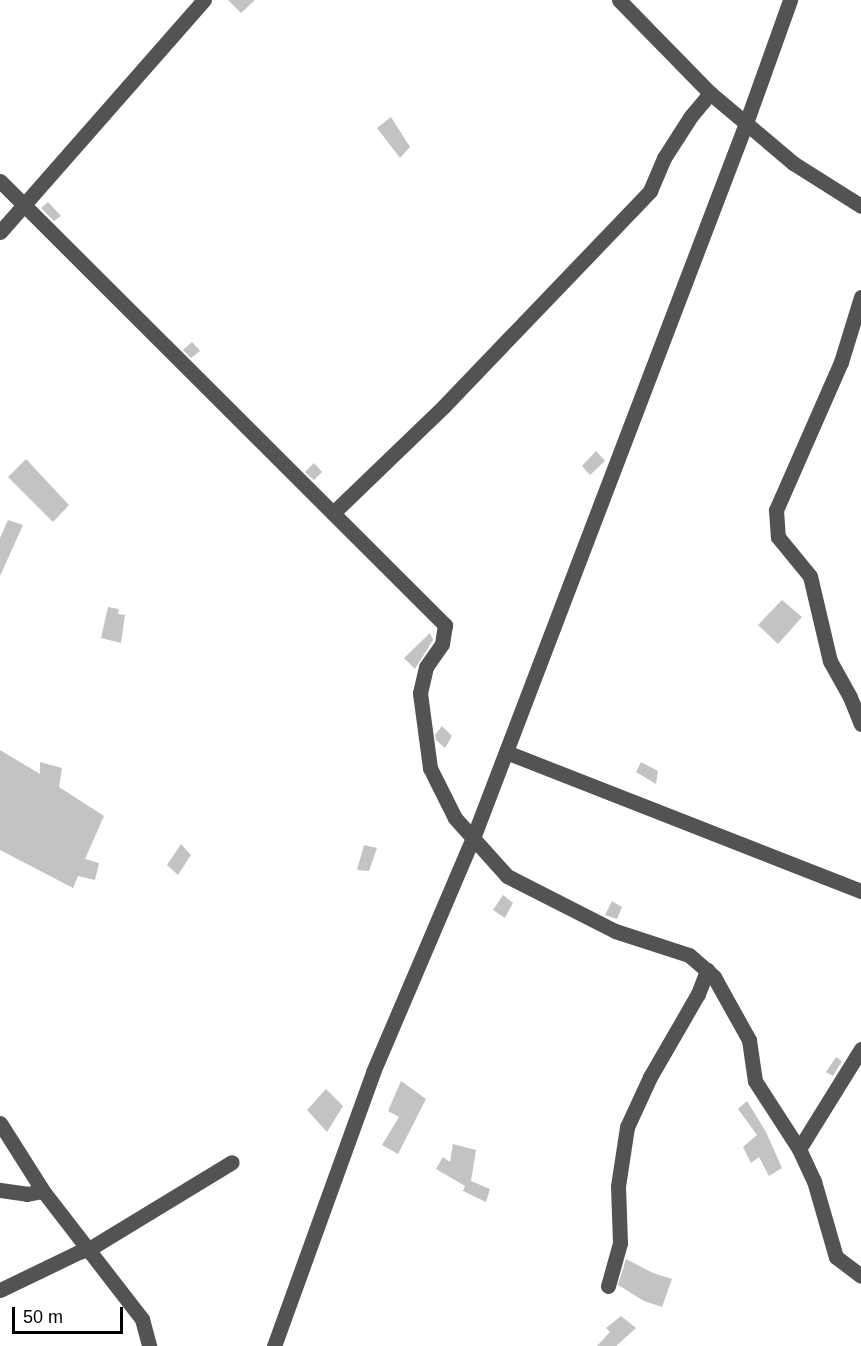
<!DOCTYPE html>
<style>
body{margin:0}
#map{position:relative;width:861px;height:1346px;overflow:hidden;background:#fff;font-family:Arial,sans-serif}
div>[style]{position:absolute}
.building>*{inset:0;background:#c3c3c3}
.minor>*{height:15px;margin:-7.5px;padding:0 7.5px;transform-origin:7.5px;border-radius:7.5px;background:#535353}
span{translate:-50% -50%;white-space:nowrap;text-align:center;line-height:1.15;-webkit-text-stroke:6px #fff;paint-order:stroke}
.scale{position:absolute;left:12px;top:1307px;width:111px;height:27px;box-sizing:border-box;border:3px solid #000;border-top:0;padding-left:8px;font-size:18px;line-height:21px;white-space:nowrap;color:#000;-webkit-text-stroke:4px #fff;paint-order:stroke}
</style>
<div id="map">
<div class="building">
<div style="clip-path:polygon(228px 0,255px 0,241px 13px)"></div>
<div style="clip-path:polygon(391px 117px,410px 147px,400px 158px,377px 128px)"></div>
<div style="clip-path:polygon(48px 202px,61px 216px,54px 221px,41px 208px)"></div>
<div style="clip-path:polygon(192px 342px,200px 351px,191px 358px,183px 350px)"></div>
<div style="clip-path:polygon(596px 451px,605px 461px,590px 475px,582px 466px)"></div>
<div style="clip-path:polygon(26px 459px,69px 505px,53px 522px,8px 477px)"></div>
<div style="clip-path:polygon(314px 463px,322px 472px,314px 480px,305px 472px)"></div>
<div style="clip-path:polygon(8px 520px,23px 525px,0 576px,0 538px)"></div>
<div style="clip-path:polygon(782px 600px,802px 617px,778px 644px,758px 625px)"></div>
<div style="clip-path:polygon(108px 607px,119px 609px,118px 614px,125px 615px,121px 643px,101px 638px)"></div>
<div style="clip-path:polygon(430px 633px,433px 640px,415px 669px,404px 658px)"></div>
<div style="clip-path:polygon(442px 726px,452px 736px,445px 748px,436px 740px,435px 735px)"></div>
<div style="clip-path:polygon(0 750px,40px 774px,40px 762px,62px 768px,59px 787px,104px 816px,85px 859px,99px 863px,95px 880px,78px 876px,73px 888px,0 850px)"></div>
<div style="clip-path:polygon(641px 762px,658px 771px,656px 784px,636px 772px)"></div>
<div style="clip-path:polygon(181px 844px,191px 855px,178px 875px,167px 865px)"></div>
<div style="clip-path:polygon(364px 845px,377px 848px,369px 871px,357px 870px)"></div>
<div style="clip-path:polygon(503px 895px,513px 903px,505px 918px,493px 910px)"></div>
<div style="clip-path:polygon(612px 901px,622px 907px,617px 919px,605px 915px)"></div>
<div style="clip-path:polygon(836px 1057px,842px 1061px,833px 1076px,826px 1072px)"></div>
<div style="clip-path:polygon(401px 1081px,426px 1099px,398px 1154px,382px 1145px,399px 1117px,388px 1111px)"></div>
<div style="clip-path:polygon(326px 1089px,343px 1106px,327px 1132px,307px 1110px)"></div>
<div style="clip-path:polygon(747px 1101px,766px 1132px,782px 1168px,769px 1176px,759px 1157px,751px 1163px,743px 1147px,757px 1135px,738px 1109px)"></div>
<div style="clip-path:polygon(453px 1144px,476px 1150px,471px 1181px,490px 1189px,486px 1202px,463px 1191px,465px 1186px,436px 1169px,443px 1157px,450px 1162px)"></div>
<div style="clip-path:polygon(626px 1259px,653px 1273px,672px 1279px,662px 1307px,644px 1301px,618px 1285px)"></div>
<div style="clip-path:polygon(621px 1316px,636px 1328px,616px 1346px,597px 1346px,610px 1332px,606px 1328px)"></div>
</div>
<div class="minor">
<div style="left:619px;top:0;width:130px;rotate:45.6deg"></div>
<div style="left:710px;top:93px;width:109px;rotate:40.1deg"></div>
<div style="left:793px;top:163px;width:80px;rotate:32.3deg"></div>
<div style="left:0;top:181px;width:629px;rotate:44.94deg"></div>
<div style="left:445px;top:625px;width:19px;rotate:99deg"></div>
<div style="left:442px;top:644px;width:28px;rotate:125deg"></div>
<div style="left:426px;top:667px;width:27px;rotate:103deg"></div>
<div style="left:420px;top:693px;width:76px;rotate:82.4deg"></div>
<div style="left:430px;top:768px;width:56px;rotate:63.4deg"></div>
<div style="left:455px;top:818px;width:78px;rotate:48.1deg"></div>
<div style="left:507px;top:876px;width:121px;rotate:27deg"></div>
<div style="left:615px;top:931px;width:78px;rotate:18deg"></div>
<div style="left:689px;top:955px;width:33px;rotate:41deg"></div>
<div style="left:714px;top:977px;width:72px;rotate:60.9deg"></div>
<div style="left:749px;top:1040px;width:41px;rotate:81.7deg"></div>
<div style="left:755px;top:1081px;width:81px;rotate:57.1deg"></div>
<div style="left:799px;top:1149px;width:35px;rotate:65deg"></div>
<div style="left:814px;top:1181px;width:79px;rotate:73.9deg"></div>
<div style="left:836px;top:1257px;width:31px;rotate:37deg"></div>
<div style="left:0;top:232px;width:309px;rotate:-48.7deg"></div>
<div style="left:861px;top:297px;width:68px;rotate:107.1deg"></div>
<div style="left:841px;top:362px;width:162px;rotate:113.7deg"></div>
<div style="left:776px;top:510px;width:27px;rotate:86deg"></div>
<div style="left:778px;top:537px;width:50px;rotate:50.6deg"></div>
<div style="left:810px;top:576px;width:87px;rotate:76.8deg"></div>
<div style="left:830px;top:661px;width:41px;rotate:60.9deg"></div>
<div style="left:850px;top:697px;width:29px;rotate:68deg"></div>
<div style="left:333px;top:513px;width:154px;rotate:-43.9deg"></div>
<div style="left:444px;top:406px;width:298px;rotate:-46.2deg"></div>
<div style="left:650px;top:191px;width:36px;rotate:-67deg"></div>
<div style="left:664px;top:158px;width:50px;rotate:-57.3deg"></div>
<div style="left:691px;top:116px;width:30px;rotate:-50deg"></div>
<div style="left:506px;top:752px;width:381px;rotate:21.4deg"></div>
<div style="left:0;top:1123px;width:80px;rotate:57.7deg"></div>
<div style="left:43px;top:1191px;width:162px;rotate:52.3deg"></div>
<div style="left:142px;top:1319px;width:28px;rotate:75deg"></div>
<div style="left:799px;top:1149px;width:118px;rotate:-58.2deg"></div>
<div style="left:0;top:1190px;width:27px;rotate:8deg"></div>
<div style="left:27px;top:1194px;width:16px;rotate:-11deg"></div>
<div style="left:608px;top:1286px;width:45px;rotate:-74.4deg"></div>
<div style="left:620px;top:1243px;width:57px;rotate:-92deg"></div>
<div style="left:618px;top:1186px;width:60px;rotate:-81.3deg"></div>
<div style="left:627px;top:1127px;width:55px;rotate:-65.3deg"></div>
<div style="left:650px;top:1077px;width:96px;rotate:-60deg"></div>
<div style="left:698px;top:994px;width:26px;rotate:-69deg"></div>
<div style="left:0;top:1290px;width:88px;rotate:-25.7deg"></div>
<div style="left:79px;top:1252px;width:10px;rotate:-17deg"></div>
<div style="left:89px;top:1249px;width:167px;rotate:-31.3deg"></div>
<div style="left:274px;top:1346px;width:291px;rotate:-70.1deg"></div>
<div style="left:373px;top:1072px;width:254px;rotate:-66.9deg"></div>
<div style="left:473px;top:838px;width:765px;rotate:-69.1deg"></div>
<div style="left:746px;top:123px;width:131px;rotate:-70.3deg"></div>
</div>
<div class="scale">50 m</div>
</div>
